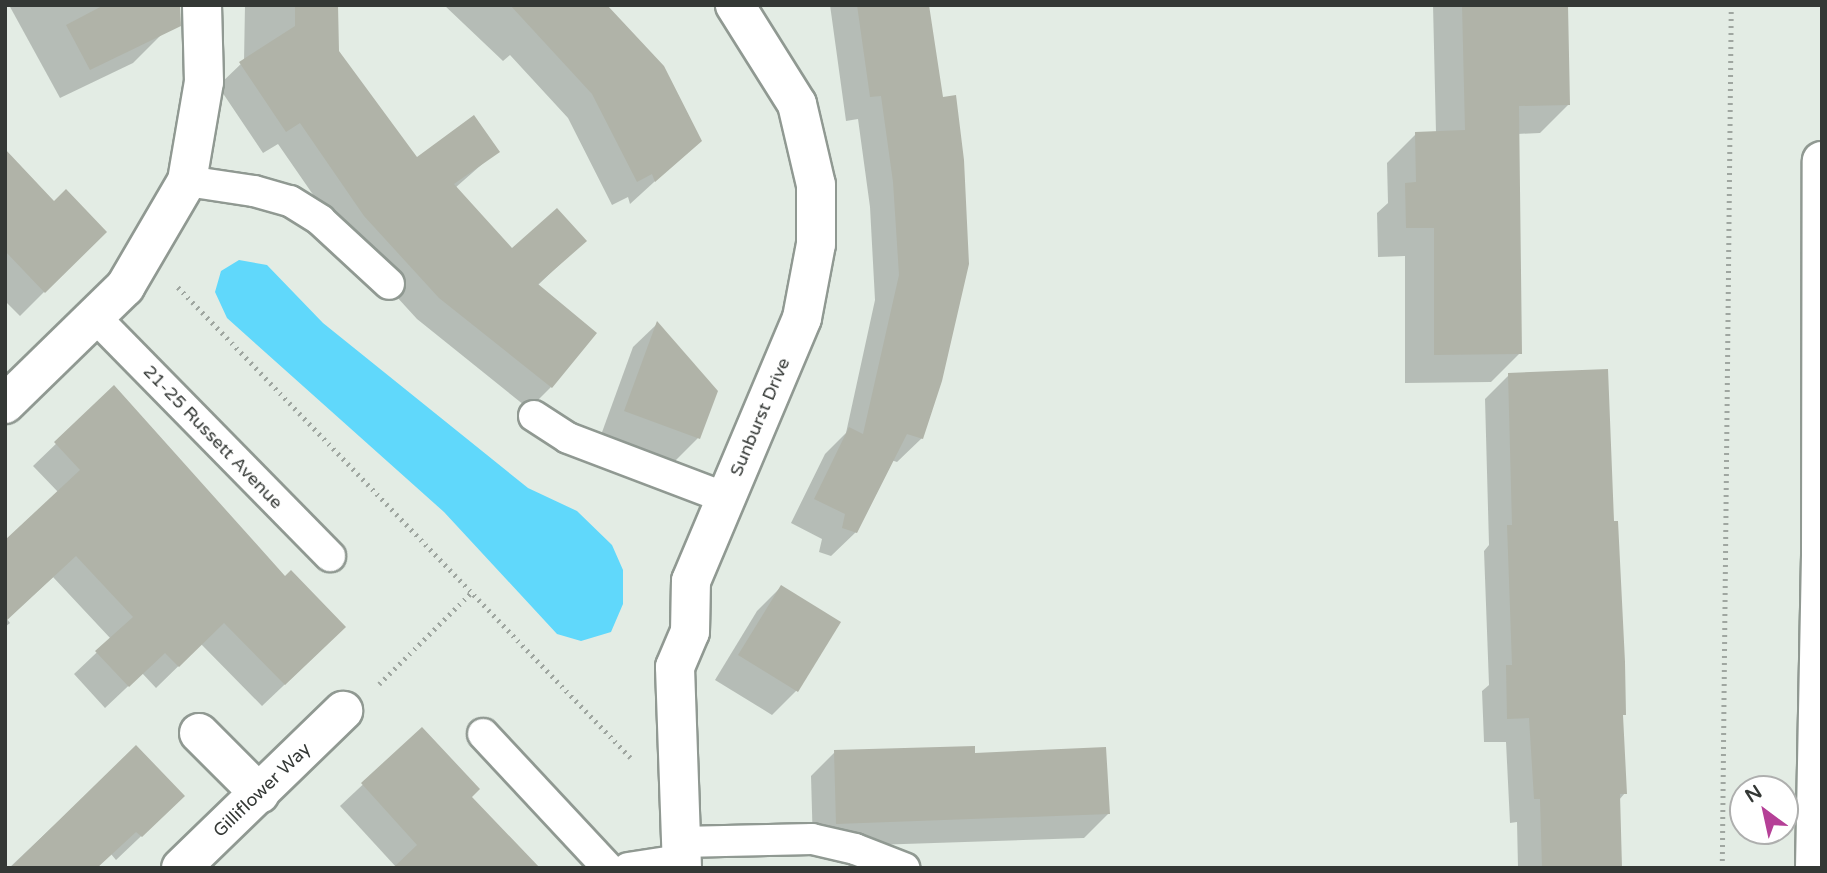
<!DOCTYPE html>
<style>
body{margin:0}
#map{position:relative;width:1827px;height:873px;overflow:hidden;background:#e3ece4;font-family:"Varela Round",sans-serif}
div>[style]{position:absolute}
.water>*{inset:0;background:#60d8fb}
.shadow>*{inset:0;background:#0003}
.building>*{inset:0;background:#b0b3a8}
.path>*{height:4.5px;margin-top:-2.25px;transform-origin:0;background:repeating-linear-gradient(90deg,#9fa6a0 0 2px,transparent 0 7px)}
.roads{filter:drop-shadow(2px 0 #909992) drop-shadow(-2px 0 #909992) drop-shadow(0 2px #909992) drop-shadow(0 -2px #909992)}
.service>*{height:30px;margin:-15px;padding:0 15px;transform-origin:15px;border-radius:15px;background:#fff}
.minor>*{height:38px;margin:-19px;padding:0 19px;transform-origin:19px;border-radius:19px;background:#fff}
.primary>*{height:38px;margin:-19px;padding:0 19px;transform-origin:19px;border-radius:19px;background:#fff}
span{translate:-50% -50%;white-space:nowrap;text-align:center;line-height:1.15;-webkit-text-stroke:7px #fff;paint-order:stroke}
.street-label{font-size:18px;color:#343835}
.frame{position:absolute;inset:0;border:7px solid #343835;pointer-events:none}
.north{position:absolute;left:1729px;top:775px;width:70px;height:70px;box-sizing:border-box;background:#fff;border:2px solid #aeafae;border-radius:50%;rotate:327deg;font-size:19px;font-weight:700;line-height:28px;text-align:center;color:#343835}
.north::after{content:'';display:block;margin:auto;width:24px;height:32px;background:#b54097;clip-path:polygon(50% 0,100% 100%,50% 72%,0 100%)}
</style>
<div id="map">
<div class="water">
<div style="clip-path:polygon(239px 260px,267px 265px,323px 323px,528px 488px,577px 511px,612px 545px,623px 570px,623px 604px,611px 632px,581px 641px,557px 634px,444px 512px,227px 318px,215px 292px,221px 271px)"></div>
</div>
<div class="shadow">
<div style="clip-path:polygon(9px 5px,150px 5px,162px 34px,133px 63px,60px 98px)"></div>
<div style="clip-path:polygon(245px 5px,337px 5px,337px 52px,416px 159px,497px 151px,455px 188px,511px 250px,584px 241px,537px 286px,551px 387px,529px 409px,417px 319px,343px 238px,278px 144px,263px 153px,218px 86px,244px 61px)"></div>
<div style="clip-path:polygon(444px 5px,605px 5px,700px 140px,630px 204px,628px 197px,612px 205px,568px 118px,510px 55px,503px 61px)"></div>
<div style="clip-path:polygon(830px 5px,929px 5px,922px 438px,897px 462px,891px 460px,856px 532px,831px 556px,819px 552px,822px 539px,791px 523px,825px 454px,846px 433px,875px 300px,870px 207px,858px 119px,846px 121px)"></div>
<div style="clip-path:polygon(1433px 5px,1566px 5px,1569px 104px,1540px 133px,1517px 134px,1520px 353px,1491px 382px,1405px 383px,1405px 256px,1378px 257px,1377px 213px,1388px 203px,1387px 163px,1416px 134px,1436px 133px)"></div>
<div style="clip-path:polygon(5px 151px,54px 204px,104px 232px,20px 316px,5px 301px)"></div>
<div style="clip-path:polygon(657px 324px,698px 438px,674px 462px,601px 435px,633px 347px)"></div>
<div style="clip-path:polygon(1509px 375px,1625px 793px,1619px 800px,1620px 868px,1518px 868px,1517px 822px,1510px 823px,1506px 742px,1484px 742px,1482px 691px,1489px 685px,1484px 551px,1489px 545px,1485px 399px)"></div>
<div style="clip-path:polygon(114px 388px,322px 649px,262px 706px,201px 644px,156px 688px,142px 673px,105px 708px,74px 674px,111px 639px,53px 577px,7px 619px,10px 623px,5px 627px,5px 542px,59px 493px,33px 466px)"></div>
<div style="clip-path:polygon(781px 587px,839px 622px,796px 691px,772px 715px,715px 680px,757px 611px)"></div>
<div style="clip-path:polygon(422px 729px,469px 797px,396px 867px,340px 806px)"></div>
<div style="clip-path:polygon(136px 748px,158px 820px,116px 860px,111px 854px,96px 868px,9px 868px)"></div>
<div style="clip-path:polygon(835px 752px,973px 755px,1108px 814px,1084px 838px,813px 847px,811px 776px)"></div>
</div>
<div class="building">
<div style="clip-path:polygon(104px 5px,180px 5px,181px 26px,90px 70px,66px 25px)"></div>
<div style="clip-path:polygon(295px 5px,338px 5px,339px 51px,417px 157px,474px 115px,500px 152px,454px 184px,512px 248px,557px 208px,587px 241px,538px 284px,597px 333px,552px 388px,439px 298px,364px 216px,300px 123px,286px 132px,239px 62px,295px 26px)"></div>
<div style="clip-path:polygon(510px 5px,607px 5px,664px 66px,702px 141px,655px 182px,652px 174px,637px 182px,592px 94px)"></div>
<div style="clip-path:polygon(857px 5px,929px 5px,943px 97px,956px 95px,964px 160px,969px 264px,942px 381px,923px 439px,907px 434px,857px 533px,842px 528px,845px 514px,814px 499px,849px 427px,863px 434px,899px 275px,893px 182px,881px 96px,870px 97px)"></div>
<div style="clip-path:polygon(1462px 5px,1568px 5px,1570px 105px,1519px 106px,1522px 354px,1434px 355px,1434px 228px,1406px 228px,1405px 183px,1416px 182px,1415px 132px,1465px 130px)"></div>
<div style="clip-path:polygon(5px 149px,54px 201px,66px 189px,107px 232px,45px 293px,5px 251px)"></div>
<div style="clip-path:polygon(657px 321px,718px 391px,700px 439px,624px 411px)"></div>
<div style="clip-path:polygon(1608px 369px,1614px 521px,1618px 521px,1625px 662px,1626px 715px,1623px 715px,1627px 794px,1620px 794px,1622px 868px,1542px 868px,1540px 799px,1534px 799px,1529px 718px,1507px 719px,1506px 665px,1512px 665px,1507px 525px,1512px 525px,1508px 373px)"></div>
<div style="clip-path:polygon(114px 385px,285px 576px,291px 570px,346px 627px,285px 685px,224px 623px,179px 667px,165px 653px,129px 687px,95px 651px,133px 617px,76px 556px,5px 622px,5px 540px,80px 470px,54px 442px)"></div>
<div style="clip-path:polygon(781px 585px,841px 622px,798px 692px,738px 655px)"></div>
<div style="clip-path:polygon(422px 727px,480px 789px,472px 797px,540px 868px,393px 868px,417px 845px,361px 783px)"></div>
<div style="clip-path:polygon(136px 745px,185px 796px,142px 837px,136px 832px,97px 868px,10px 868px)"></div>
<div style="clip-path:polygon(975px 746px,975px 753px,1106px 747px,1110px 814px,836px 824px,834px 750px)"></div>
</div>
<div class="path">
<div style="left:178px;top:287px;width:653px;rotate:46.12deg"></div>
<div style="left:379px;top:684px;width:132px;rotate:-44.7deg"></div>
<div style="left:1722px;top:868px;width:863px;rotate:-89.4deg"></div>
</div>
<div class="roads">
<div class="service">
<div style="left:187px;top:181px;width:68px;rotate:8.5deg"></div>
<div style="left:254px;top:191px;width:37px;rotate:16deg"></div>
<div style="left:290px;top:201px;width:36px;rotate:32deg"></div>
<div style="left:320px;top:220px;width:94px;rotate:42.8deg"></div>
<div style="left:96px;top:318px;width:334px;rotate:45.5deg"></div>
<div style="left:534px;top:416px;width:40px;rotate:32.9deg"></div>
<div style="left:568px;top:438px;width:169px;rotate:20.8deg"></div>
<div style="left:483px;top:734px;width:183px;rotate:47deg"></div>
<div style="left:681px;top:842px;width:131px;rotate:-1.3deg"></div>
<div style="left:812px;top:839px;width:44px;rotate:13.1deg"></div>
<div style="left:855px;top:849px;width:53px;rotate:21.2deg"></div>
<div style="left:628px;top:868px;width:54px;rotate:-8.6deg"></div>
</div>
<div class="minor">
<div style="left:5px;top:404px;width:168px;rotate:-44.3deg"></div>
<div style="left:125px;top:287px;width:123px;rotate:-59.7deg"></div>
<div style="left:187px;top:181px;width:100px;rotate:-80.3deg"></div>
<div style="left:204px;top:82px;width:77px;rotate:-91.5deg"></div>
<div style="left:199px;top:733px;width:86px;rotate:45deg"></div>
<div style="left:181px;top:868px;width:226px;rotate:-44.1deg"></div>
<div style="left:682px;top:868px;width:201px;rotate:-92deg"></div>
<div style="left:675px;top:667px;width:38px;rotate:-67deg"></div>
<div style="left:690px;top:632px;width:51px;rotate:-88.9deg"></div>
<div style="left:691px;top:581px;width:285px;rotate:-67.1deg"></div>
<div style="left:802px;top:318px;width:75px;rotate:-79.3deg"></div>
<div style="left:816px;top:244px;width:59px;rotate:-90deg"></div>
<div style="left:816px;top:185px;width:83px;rotate:-103.2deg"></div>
<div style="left:797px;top:104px;width:117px;rotate:-122.1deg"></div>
</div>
<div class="primary">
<div style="left:1815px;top:868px;width:316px;rotate:-88.9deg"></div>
<div style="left:1821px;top:552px;width:391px;rotate:-89.9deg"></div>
</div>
</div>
<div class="street-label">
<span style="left:760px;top:417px;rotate:-67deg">Sunburst Drive</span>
<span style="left:213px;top:437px;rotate:46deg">21-25 Russett Avenue</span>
<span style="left:262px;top:790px;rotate:-44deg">Gilliflower Way</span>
</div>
<div class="frame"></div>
<div class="north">N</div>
</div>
